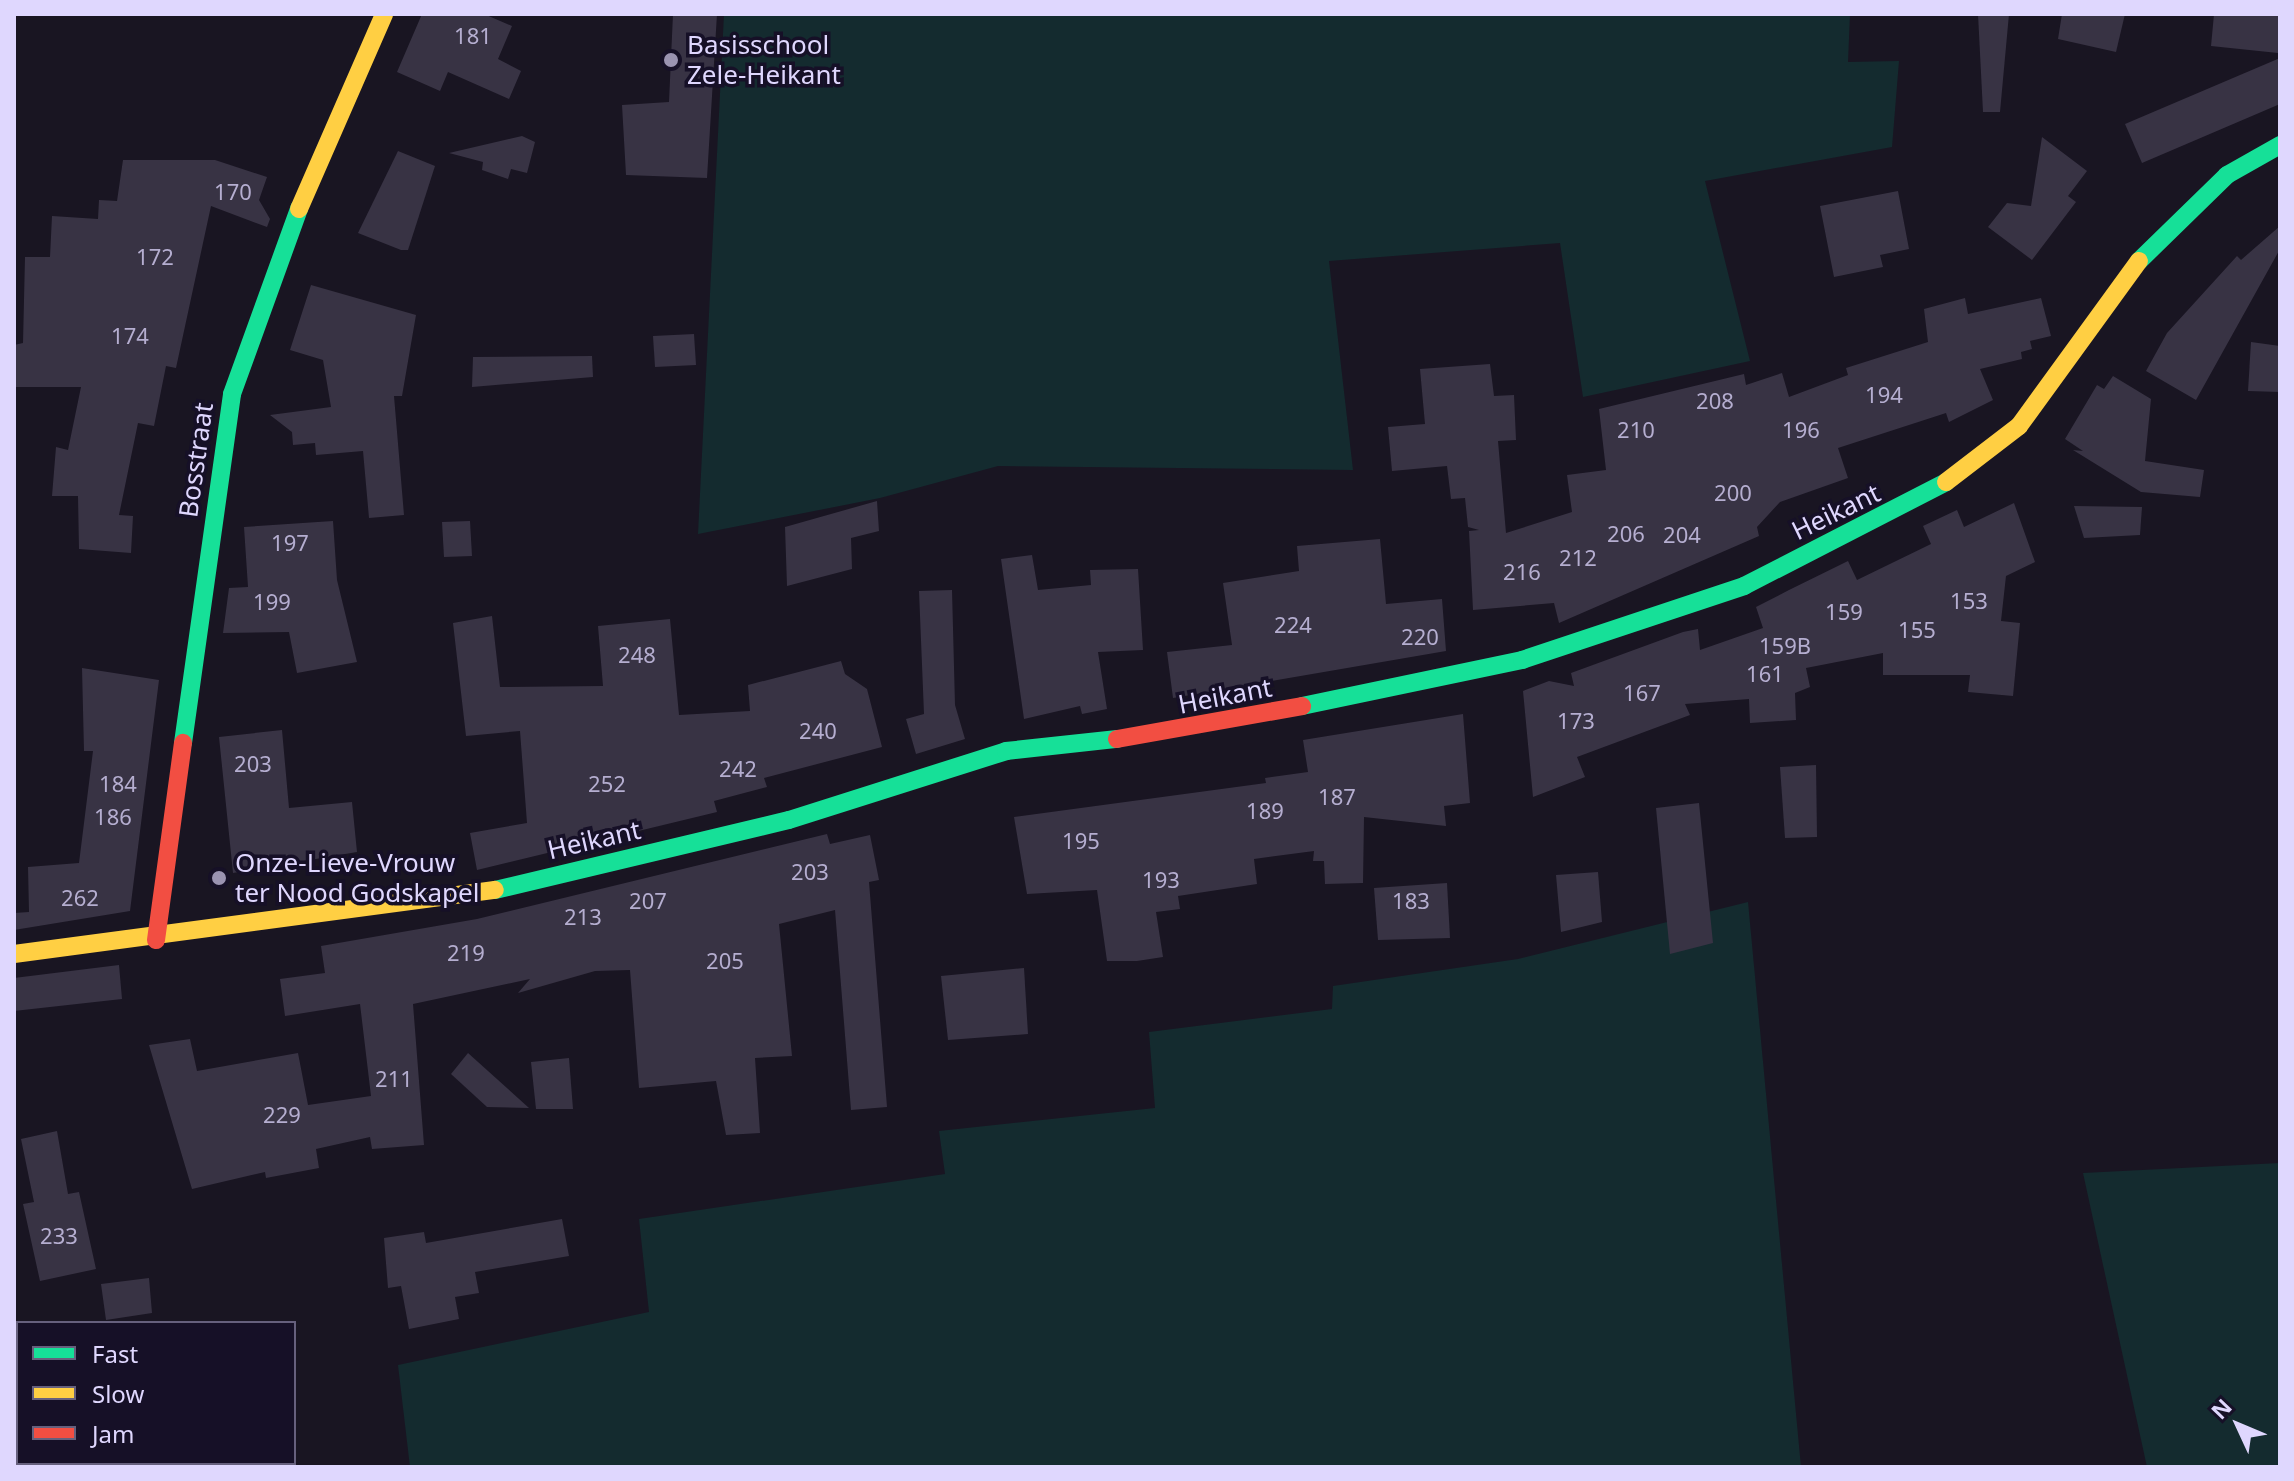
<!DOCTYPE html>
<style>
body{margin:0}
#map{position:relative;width:2294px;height:1481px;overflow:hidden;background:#191522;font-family:"Noto Sans",sans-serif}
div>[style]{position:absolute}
.green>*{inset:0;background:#142b2f}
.building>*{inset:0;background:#383344}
.fast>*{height:18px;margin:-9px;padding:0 9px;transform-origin:9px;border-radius:9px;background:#16e098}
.slow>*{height:18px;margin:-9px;padding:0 9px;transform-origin:9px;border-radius:9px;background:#ffcf43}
.jam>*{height:18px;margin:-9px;padding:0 9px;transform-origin:9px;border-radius:9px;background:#f24e42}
.dots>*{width:22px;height:22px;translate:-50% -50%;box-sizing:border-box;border:4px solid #161027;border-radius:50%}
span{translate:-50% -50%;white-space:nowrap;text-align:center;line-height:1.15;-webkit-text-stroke:7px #161027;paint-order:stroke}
.number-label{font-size:22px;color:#b5aed0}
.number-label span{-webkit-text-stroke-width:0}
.poi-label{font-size:26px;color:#dfd7fe}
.left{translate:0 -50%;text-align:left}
.street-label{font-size:26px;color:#dfd7fe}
.frame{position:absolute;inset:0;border:16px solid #dfd7fe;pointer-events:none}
.legend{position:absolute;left:16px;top:1321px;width:280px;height:144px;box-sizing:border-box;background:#161027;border:2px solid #66607d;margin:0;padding:10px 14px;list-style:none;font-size:24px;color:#dfd7fe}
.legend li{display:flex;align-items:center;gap:16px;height:40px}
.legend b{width:40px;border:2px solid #66607d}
.north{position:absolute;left:2198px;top:1385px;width:80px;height:80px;-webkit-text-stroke:6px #161027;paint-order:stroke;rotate:314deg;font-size:22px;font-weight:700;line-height:32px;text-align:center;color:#dfd7fe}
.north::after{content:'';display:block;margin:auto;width:28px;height:36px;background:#dfd7fe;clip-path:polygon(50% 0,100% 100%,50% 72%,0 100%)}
</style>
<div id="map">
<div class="green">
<div style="clip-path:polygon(724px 14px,1850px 14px,1848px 62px,1899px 61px,1892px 147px,1705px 181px,1750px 361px,1583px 397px,1560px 243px,1329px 261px,1353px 470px,998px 466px,880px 498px,698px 534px)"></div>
<div style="clip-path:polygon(1748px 902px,1801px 1467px,410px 1467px,398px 1365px,649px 1312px,639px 1219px,945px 1174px,939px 1131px,1155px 1108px,1149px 1032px,1332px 1009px,1333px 986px,1518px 959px)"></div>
<div style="clip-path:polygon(2280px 1163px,2280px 1467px,2147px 1467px,2083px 1173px)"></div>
</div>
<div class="building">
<div style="clip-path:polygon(422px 14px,484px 14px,512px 26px,498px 59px,521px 71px,509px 99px,448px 72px,440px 91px,397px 72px)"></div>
<div style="clip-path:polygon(673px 14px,717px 14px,707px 178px,626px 175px,622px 105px,669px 102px)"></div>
<div style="clip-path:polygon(1978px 14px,2009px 14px,2000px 112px,1983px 112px)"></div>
<div style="clip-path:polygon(2062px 14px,2125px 14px,2116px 52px,2058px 39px)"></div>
<div style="clip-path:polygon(2214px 14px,2280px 14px,2278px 53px,2211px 46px)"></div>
<div style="clip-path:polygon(2280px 58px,2280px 104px,2142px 163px,2125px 124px)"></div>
<div style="clip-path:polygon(522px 136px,535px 142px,527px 173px,511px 169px,508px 179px,482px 170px,483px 162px,449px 153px)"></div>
<div style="clip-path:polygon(2042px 137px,2087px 171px,2068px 196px,2076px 202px,2032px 260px,1988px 227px,2007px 203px,2031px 206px)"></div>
<div style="clip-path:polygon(398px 151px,435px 166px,408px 250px,401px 250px,358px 233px)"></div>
<div style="clip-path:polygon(123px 160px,215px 160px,267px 177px,259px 200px,270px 219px,267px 227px,211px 206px,176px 368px,166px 366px,154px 426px,138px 423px,119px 515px,133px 516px,131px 553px,79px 549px,78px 496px,52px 496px,56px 447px,68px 450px,81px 387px,14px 387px,14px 345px,23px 343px,25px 257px,50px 257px,52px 216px,98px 219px,99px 200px,117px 201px)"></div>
<div style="clip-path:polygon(1898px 191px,1909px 249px,1880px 255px,1883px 267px,1834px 277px,1820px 206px)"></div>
<div style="clip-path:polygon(2280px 226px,2280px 249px,2196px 400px,2146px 371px,2167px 333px,2237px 256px,2241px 260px)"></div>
<div style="clip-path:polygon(311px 285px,416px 315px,402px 396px,394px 396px,404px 515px,369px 518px,363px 451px,316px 455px,315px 443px,293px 445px,292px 432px,270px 415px,331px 407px,323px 360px,290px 350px)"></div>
<div style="clip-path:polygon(1965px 298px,1968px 314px,2041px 298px,2051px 336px,2030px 341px,2032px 349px,2021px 352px,2022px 359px,1980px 369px,1993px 400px,1949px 422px,1946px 413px,1838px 448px,1848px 478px,1780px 502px,1757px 527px,1759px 536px,1559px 623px,1554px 603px,1473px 610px,1469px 531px,1479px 530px,1468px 527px,1465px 498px,1451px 499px,1447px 466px,1392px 471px,1388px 427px,1425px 424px,1420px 369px,1490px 364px,1494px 396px,1514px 395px,1516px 440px,1498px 441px,1506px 533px,1572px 512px,1567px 475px,1606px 470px,1599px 409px,1744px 374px,1746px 385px,1782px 373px,1789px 397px,1848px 375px,1846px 368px,1928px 342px,1924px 309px)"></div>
<div style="clip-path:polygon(694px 334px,696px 365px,655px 367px,653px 336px)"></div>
<div style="clip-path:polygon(2251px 342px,2280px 346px,2280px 392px,2248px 391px)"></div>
<div style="clip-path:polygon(592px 356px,593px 377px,472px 387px,473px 357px)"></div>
<div style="clip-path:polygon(2113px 376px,2151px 399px,2145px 461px,2204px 470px,2200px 497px,2141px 492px,2073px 450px,2083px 451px,2065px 439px,2097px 385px,2104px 389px)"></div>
<div style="clip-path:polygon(877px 501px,879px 531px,851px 538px,852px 569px,787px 586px,785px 527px)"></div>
<div style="clip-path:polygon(2014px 503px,2035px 562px,2006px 576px,2001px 621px,2020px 623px,2013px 696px,1968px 692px,1970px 675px,1883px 675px,1883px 653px,1806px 668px,1810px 687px,1795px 693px,1796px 720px,1750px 723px,1749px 699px,1685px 704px,1690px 715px,1577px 757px,1585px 777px,1533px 797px,1523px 691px,1549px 681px,1574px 686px,1571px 673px,1683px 632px,1698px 629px,1700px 650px,1763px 628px,1756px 607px,1789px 590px,1848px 561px,1857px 580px,1931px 544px,1923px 526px,1957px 510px,1964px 527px)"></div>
<div style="clip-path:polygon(2074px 506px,2142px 507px,2140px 535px,2084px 538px)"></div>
<div style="clip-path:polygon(333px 521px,337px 580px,357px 662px,297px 673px,289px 632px,223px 633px,229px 588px,248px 587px,244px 527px)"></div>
<div style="clip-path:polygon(470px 521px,472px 556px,444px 557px,442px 522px)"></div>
<div style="clip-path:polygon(1380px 539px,1386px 604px,1442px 599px,1446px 651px,1173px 698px,1167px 652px,1232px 645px,1223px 583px,1299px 571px,1297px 546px)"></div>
<div style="clip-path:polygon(1032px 555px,1038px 590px,1091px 585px,1090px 570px,1138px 569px,1143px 650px,1098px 652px,1107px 709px,1082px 714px,1080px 706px,1024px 719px,1001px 559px)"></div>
<div style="clip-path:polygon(952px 590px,955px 705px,965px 739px,916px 754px,906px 719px,924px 714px,919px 591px)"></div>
<div style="clip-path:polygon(492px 616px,500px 687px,603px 686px,598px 626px,670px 619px,679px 715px,750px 711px,748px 685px,841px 661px,845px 674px,867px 689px,882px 747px,764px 778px,767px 787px,714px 801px,717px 812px,477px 870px,470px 833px,527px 823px,520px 731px,466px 736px,453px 623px)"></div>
<div style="clip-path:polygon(82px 668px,159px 680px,130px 911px,14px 930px,14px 913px,29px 912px,28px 867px,79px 863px,93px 751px,84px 751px)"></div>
<div style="clip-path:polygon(1463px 714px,1470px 803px,1444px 806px,1446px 826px,1364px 817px,1363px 883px,1325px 884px,1324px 861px,1313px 861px,1314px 851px,1254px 859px,1257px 884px,1178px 896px,1180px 909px,1156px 912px,1163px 957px,1137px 961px,1107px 961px,1097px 890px,1027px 894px,1014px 817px,1266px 783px,1265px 778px,1308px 772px,1303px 740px)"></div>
<div style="clip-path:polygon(282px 730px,289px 808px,352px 802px,357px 852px,233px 873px,219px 737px)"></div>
<div style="clip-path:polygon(1816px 765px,1817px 837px,1785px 838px,1780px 767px)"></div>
<div style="clip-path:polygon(1699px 803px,1713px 943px,1670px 954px,1656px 808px)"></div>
<div style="clip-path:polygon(827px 834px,830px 844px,870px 835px,879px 880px,869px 882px,887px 1107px,851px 1110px,835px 910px,779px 924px,792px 1056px,755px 1058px,760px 1133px,726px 1135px,716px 1081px,639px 1088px,630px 970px,595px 971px,518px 993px,530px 979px,413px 1004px,424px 1145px,372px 1149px,370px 1137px,316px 1149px,319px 1168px,266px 1178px,265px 1172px,192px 1189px,149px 1045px,190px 1039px,197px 1071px,298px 1053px,308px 1105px,371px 1096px,360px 1004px,285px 1016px,280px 979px,325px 973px,321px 946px,477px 919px)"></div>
<div style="clip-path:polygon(1598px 872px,1602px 922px,1561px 932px,1556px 875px)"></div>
<div style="clip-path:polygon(1447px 883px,1450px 938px,1378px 940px,1374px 888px)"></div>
<div style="clip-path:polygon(119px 965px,122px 999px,14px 1011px,14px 978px)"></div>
<div style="clip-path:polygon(1024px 968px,1028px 1034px,948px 1040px,941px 976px)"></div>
<div style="clip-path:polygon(468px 1053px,529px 1108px,487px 1107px,451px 1074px)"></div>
<div style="clip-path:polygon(569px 1058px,573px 1109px,536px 1109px,531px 1062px)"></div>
<div style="clip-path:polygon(57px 1131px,68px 1194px,79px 1192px,96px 1269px,40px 1281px,23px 1204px,34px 1202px,21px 1139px)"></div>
<div style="clip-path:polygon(562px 1219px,569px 1256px,475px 1272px,479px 1293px,455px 1297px,459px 1319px,409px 1329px,401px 1286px,388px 1288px,384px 1238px,424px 1232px,426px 1243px)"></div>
<div style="clip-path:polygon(149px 1278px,152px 1313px,106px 1320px,101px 1284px)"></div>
</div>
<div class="fast">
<div style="left:2139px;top:261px;width:123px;rotate:-44.3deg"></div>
<div style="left:2227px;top:175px;width:61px;rotate:-29.5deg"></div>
<div style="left:1302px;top:706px;width:225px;rotate:-11.8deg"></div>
<div style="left:1522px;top:660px;width:234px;rotate:-18.4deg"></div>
<div style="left:1744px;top:586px;width:227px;rotate:-27.2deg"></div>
<div style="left:183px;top:743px;width:352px;rotate:-82deg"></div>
<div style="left:232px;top:394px;width:197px;rotate:-70.1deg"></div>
<div style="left:495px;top:890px;width:302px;rotate:-13.4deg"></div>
<div style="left:789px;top:820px;width:228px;rotate:-17.6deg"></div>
<div style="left:1006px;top:751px;width:112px;rotate:-6.2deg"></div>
</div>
<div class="slow">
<div style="left:299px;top:209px;width:213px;rotate:-66.4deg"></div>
<div style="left:1946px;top:482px;width:92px;rotate:-37.5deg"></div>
<div style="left:2019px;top:426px;width:204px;rotate:-54deg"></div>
<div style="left:14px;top:954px;width:485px;rotate:-7.6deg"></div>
</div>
<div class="jam">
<div style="left:1117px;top:739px;width:188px;rotate:-10.1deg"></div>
<div style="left:156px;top:940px;width:199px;rotate:-82.2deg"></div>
</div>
<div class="dots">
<div style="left:671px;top:60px;background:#9a93b1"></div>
<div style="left:219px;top:878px;background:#9a93b1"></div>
</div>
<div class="number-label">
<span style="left:473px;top:36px">181</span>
<span style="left:233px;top:192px">170</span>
<span style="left:155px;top:257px">172</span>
<span style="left:130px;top:336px">174</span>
<span style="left:1884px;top:395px">194</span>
<span style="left:1715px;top:401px">208</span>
<span style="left:1636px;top:430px">210</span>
<span style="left:1801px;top:430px">196</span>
<span style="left:1733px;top:493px">200</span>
<span style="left:1626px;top:534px">206</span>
<span style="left:1682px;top:535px">204</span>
<span style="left:290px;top:543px">197</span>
<span style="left:1578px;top:558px">212</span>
<span style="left:1522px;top:572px">216</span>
<span style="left:1969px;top:601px">153</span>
<span style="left:272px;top:602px">199</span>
<span style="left:1844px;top:612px">159</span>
<span style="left:1293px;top:625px">224</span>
<span style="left:1917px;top:630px">155</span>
<span style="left:1420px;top:637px">220</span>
<span style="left:1785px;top:646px">159B</span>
<span style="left:637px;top:655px">248</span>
<span style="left:1765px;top:674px">161</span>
<span style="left:1642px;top:693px">167</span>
<span style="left:1576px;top:721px">173</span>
<span style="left:818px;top:731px">240</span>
<span style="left:253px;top:764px">203</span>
<span style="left:738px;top:769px">242</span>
<span style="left:118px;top:784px">184</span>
<span style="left:607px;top:784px">252</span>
<span style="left:1337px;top:797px">187</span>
<span style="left:1265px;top:811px">189</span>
<span style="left:113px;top:817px">186</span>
<span style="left:1081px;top:841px">195</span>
<span style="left:810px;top:872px">203</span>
<span style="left:1161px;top:880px">193</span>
<span style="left:80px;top:898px">262</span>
<span style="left:648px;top:901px">207</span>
<span style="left:1411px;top:901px">183</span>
<span style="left:583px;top:917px">213</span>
<span style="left:466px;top:953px">219</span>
<span style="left:725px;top:961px">205</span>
<span style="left:394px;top:1079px">211</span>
<span style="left:282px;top:1115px">229</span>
<span style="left:59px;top:1236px">233</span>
</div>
<div class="poi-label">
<span class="left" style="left:687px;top:60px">Basisschool<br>Zele-Heikant</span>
<span class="left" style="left:235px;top:878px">Onze-Lieve-Vrouw<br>ter Nood Godskapel</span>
</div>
<div class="street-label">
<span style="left:196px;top:460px;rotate:-82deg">Bosstraat</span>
<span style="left:1836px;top:512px;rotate:-26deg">Heikant</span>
<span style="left:1225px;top:696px;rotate:-11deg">Heikant</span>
<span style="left:594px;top:840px;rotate:-13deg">Heikant</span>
</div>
<div class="frame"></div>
<ul class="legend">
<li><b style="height:10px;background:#16e098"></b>Fast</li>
<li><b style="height:10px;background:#ffcf43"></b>Slow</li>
<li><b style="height:10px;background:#f24e42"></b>Jam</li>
</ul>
<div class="north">N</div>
</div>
